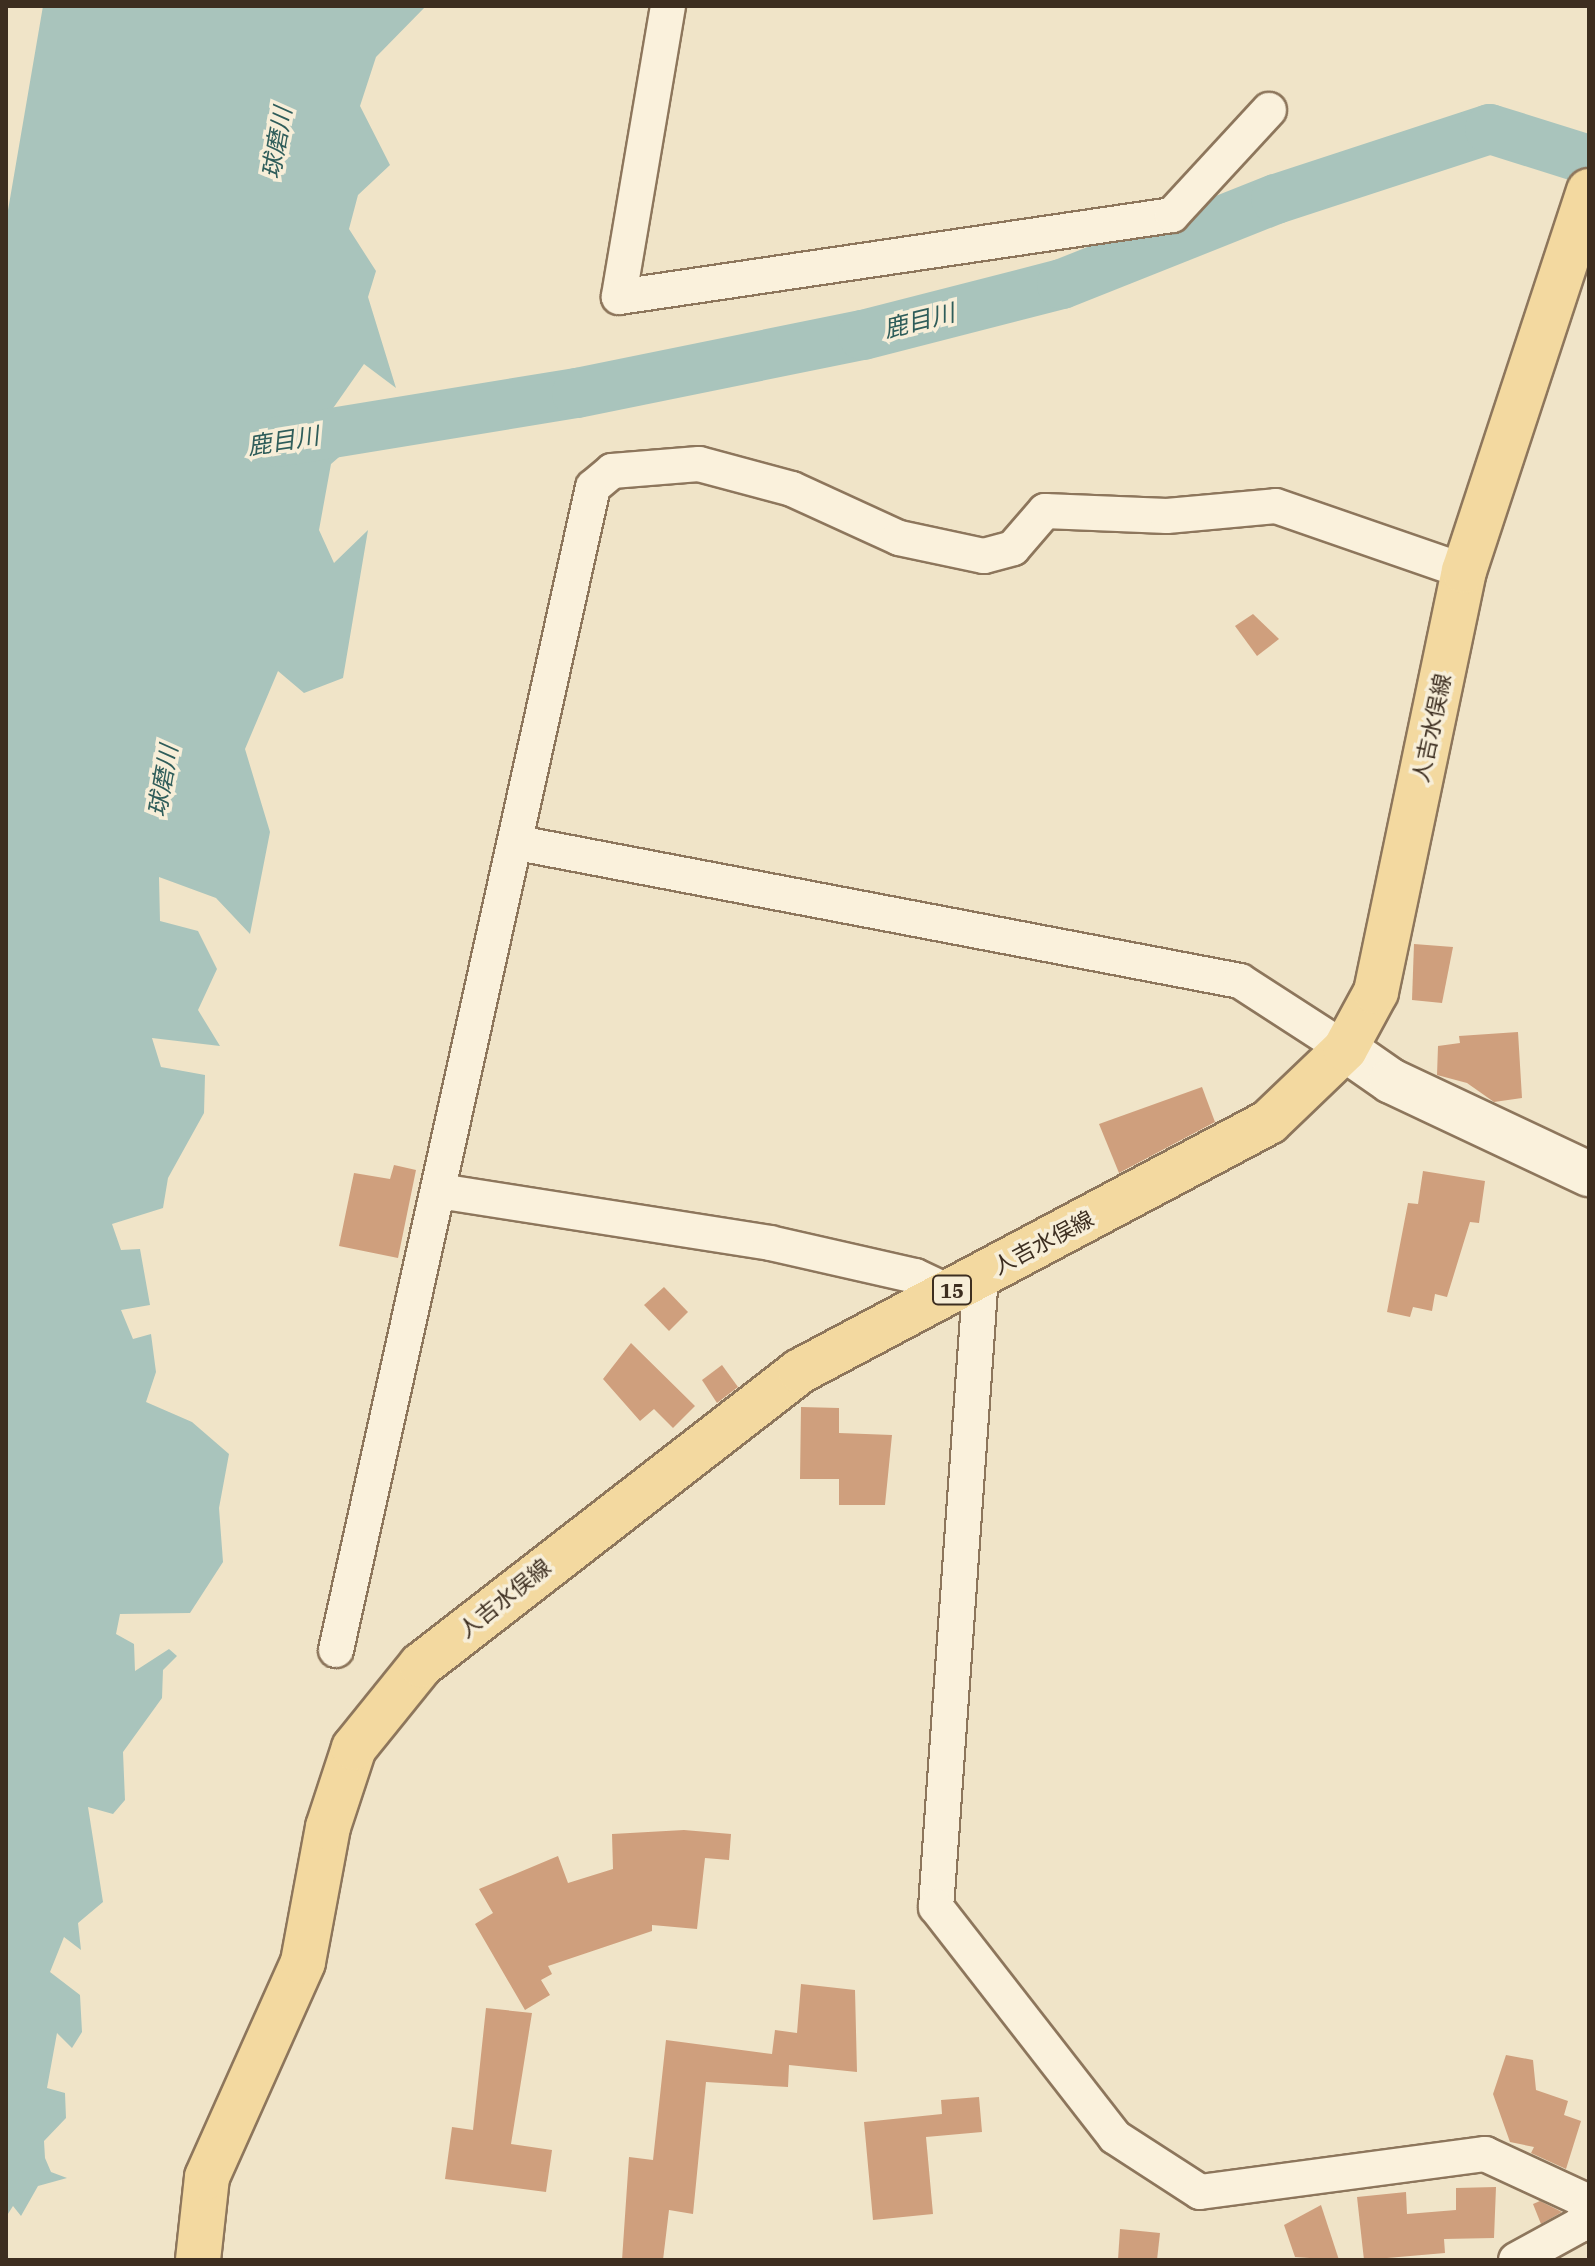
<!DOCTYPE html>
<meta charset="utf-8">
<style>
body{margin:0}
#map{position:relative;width:1595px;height:2266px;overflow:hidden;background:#f0e4c8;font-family:"IBM Plex Serif","Noto Sans JP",serif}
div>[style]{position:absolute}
.water>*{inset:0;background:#a9c4bc}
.river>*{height:50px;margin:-25px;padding:0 25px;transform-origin:25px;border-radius:25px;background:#a9c4bc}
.building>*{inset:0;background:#cf9f7d}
.roads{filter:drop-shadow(2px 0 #8d765c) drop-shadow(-2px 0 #8d765c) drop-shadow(0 2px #8d765c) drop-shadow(0 -2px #8d765c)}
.street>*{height:34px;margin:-17px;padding:0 17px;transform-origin:17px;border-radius:17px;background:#faf1dc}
.secondary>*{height:44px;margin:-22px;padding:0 22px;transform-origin:22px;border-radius:22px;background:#faf1dc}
.primary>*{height:44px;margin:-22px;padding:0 22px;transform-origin:22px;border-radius:22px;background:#f3d9a0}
span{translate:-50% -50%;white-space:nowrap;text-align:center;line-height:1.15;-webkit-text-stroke:7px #f7eed8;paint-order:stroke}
.shield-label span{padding:2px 6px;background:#f7eed8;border:2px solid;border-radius:6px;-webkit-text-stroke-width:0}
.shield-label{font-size:20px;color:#3d2e20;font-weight:700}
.street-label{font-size:22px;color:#3d2e20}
.water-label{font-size:24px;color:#2f5d5a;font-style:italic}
.frame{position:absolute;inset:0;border:8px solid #3d2e20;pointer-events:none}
</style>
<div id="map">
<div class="water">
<div style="clip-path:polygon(43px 6px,426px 6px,376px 57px,360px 106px,390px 165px,358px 195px,349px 229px,376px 271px,368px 297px,396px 388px,364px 364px,329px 414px,353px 445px,331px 464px,319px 530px,334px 563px,368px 530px,343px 678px,304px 693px,278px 671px,245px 749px,270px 832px,250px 934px,216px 898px,159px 877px,160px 921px,198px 931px,217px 969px,198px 1010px,220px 1046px,152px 1038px,161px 1067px,205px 1075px,204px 1113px,168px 1178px,163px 1208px,112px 1224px,121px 1250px,140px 1249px,150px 1305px,121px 1310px,133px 1339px,151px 1334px,156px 1372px,146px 1402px,192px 1422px,229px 1454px,219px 1508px,223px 1562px,190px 1613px,120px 1614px,116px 1634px,134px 1644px,135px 1671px,169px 1649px,177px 1656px,163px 1670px,162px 1698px,123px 1752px,125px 1800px,113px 1814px,88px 1807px,103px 1902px,78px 1923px,81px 1950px,64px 1937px,50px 1972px,80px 1995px,82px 2032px,72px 2048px,57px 2033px,47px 2088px,65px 2093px,66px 2118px,44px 2141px,45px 2158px,51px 2172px,67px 2178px,38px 2186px,21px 2216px,13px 2206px,6px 2217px,6px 222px)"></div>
</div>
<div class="river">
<div style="left:277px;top:442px;width:304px;rotate:-9.3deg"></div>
<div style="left:577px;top:393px;width:292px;rotate:-11.5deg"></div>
<div style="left:863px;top:335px;width:205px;rotate:-14.4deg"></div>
<div style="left:1062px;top:284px;width:230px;rotate:-21.7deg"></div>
<div style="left:1276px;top:199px;width:225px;rotate:-18.1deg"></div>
<div style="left:1490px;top:129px;width:104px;rotate:17.4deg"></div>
</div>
<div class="building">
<div style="clip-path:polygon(1253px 614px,1279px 639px,1257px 656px,1235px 626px)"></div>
<div style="clip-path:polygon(1414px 944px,1453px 947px,1442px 1003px,1412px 1000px)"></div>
<div style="clip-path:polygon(1518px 1032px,1522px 1098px,1494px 1102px,1467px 1083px,1437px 1075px,1438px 1046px,1460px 1043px,1459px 1036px)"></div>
<div style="clip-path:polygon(1202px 1087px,1215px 1122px,1119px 1173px,1099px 1124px)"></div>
<div style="clip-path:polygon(394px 1165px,416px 1170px,398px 1258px,339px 1246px,354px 1173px,390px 1179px)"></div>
<div style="clip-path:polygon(1423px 1171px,1485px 1181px,1479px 1223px,1470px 1222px,1447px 1297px,1435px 1294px,1432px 1311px,1413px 1307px,1410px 1317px,1387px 1312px,1408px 1203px,1418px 1204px)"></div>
<div style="clip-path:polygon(664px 1287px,688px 1312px,669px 1331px,644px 1305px)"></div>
<div style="clip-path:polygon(631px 1343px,695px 1406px,673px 1428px,654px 1409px,640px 1421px,603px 1379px)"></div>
<div style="clip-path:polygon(722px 1365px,738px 1387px,717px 1403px,702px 1380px)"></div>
<div style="clip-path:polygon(801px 1407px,839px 1408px,839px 1433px,892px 1435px,885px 1505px,839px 1505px,839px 1479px,800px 1479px)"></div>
<div style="clip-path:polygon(684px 1830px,731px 1834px,729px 1860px,705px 1858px,697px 1929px,652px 1925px,652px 1931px,548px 1966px,552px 1974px,541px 1980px,550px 1995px,525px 2010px,475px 1924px,493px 1913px,479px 1889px,558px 1856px,568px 1883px,613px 1869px,612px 1834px)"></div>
<div style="clip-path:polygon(801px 1984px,855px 1990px,857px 2072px,789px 2065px,788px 2087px,706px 2082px,693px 2214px,669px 2210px,663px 2260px,622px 2260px,629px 2157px,653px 2160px,666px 2040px,772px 2054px,775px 2030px,797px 2033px)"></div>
<div style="clip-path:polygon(486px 2008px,532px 2013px,511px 2144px,552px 2150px,546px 2192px,445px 2179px,452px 2127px,473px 2130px)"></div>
<div style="clip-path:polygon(1506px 2055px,1533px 2060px,1536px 2090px,1568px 2101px,1564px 2115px,1581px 2121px,1566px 2169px,1531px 2153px,1534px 2147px,1510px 2142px,1493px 2094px)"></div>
<div style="clip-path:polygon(979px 2097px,982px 2132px,926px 2137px,933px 2214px,873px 2220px,864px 2122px,942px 2114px,941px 2100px)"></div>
<div style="clip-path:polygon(1496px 2187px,1494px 2238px,1444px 2239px,1445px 2253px,1364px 2260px,1357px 2197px,1406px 2192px,1407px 2214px,1456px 2210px,1456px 2188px)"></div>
<div style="clip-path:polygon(1540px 2201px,1562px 2212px,1541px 2224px,1533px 2204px)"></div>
<div style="clip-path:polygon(1321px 2205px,1339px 2260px,1295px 2257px,1284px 2225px)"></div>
<div style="clip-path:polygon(1120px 2229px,1160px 2233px,1157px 2260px,1118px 2260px)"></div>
</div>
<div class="roads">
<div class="street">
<div style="left:668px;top:6px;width:295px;rotate:99.6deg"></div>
<div style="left:619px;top:297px;width:559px;rotate:-8.43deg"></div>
<div style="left:1172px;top:215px;width:143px;rotate:-47.3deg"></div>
<div style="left:518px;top:843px;width:735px;rotate:10.82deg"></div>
<div style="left:1240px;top:981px;width:125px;rotate:32.9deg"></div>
<div style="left:439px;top:1191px;width:335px;rotate:8.9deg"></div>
<div style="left:770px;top:1243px;width:149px;rotate:12.8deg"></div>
<div style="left:915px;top:1276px;width:38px;rotate:25deg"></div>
<div style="left:981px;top:1275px;width:634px;rotate:94.07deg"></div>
<div style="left:936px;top:1907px;width:291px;rotate:52.1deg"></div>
<div style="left:1115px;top:2137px;width:101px;rotate:32.9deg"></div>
<div style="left:1200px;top:2192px;width:288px;rotate:-7.6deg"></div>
<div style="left:1485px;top:2154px;width:115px;rotate:24.8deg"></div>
<div style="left:336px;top:1650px;width:1191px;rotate:-77.54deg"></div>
<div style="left:593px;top:487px;width:25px;rotate:-40deg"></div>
<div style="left:612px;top:471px;width:87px;rotate:-4.6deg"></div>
<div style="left:699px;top:464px;width:96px;rotate:15deg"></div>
<div style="left:792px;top:489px;width:118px;rotate:24.6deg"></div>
<div style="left:899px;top:538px;width:87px;rotate:12deg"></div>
<div style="left:984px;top:556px;width:30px;rotate:-15deg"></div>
<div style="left:1013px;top:548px;width:49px;rotate:-49.1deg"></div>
<div style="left:1045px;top:511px;width:122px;rotate:2.3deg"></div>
<div style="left:1167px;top:516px;width:109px;rotate:-5.2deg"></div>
<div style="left:1276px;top:506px;width:199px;rotate:19.1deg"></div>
<div style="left:1516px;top:2260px;width:73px;rotate:-28.7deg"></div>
<div style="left:1580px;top:2225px;width:17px;rotate:-59deg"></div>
</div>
<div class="secondary">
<div style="left:1345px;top:1049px;width:56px;rotate:34.8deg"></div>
<div style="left:1391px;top:1081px;width:219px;rotate:25.2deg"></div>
</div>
<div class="primary">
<div style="left:198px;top:2260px;width:83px;rotate:-83.8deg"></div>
<div style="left:207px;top:2177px;width:235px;rotate:-65.9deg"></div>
<div style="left:303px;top:1962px;width:137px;rotate:-79.5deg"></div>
<div style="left:328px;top:1827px;width:83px;rotate:-71.8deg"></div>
<div style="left:354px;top:1748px;width:107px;rotate:-51.1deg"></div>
<div style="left:421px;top:1665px;width:480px;rotate:-37.8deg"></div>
<div style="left:800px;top:1371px;width:531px;rotate:-27.96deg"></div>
<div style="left:1269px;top:1122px;width:105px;rotate:-43.8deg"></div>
<div style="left:1345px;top:1049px;width:65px;rotate:-61.5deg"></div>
<div style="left:1376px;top:992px;width:430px;rotate:-78.2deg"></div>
<div style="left:1464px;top:571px;width:400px;rotate:-71.8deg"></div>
</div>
</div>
<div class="shield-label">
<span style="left:952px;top:1290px">15</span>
</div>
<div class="street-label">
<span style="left:1431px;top:728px;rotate:-78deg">人吉水俣線</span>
<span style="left:1043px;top:1242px;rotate:-28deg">人吉水俣線</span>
<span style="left:504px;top:1598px;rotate:-39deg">人吉水俣線</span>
</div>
<div class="water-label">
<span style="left:277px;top:143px;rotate:-80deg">球磨川</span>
<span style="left:919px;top:321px;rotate:-14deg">鹿目川</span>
<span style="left:283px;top:441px;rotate:-9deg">鹿目川</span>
<span style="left:163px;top:781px;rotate:-80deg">球磨川</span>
</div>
<div class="frame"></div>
</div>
